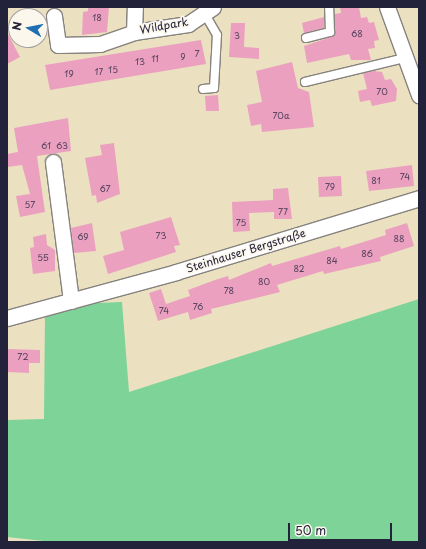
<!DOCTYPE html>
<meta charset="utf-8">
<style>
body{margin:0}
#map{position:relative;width:426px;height:549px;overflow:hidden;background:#ebe1c0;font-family:"Playpen Sans",sans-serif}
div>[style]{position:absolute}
.green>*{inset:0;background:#7dd398}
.building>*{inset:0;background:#eba0c0}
.roads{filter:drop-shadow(1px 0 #86827e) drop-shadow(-1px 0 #86827e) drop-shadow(0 1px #86827e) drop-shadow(0 -1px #86827e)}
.lane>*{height:8px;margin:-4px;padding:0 4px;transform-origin:4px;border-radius:4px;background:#fff}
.street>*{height:15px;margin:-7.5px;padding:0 7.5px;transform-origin:7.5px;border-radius:7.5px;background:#fff}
span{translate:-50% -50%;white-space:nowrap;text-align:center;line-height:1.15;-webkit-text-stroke:3.5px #fbf7ec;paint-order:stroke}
.number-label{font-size:9px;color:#54425c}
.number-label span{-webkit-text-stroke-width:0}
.street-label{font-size:11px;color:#22223b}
.frame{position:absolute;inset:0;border:8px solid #22223b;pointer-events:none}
.north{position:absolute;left:8px;top:8px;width:40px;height:40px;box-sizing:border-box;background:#fbf7ec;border:1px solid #a4a2a5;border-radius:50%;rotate:280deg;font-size:11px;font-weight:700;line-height:16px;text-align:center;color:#22223b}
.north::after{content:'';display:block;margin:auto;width:14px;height:18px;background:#1f6fb2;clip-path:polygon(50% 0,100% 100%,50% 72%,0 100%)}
.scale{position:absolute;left:288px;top:523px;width:104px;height:18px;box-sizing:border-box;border:2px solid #22223b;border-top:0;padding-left:5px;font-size:12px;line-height:14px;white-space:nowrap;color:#22223b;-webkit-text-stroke:3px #fbf7ec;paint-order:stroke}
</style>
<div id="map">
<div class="green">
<div style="clip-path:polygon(419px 299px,419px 542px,53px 542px,7px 537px,7px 420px,44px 419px,45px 311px,72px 304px,122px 302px,129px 392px)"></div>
</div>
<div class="building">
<div style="clip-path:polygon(88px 7px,109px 7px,107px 32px,82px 35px,83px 12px,88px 11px)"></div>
<div style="clip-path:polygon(340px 7px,359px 7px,361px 18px,367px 17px,369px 23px,374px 22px,379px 40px,374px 41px,375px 48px,368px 49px,371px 60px,351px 60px,349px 54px,307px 63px,304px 46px,334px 36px,335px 14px,341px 13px)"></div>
<div style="clip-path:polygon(324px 17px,324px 28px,304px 33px,302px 23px)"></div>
<div style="clip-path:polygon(231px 23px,245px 23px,244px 47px,259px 48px,259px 59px,229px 57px)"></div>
<div style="clip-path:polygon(7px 32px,20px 57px,7px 64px)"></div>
<div style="clip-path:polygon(201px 40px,206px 64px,50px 90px,45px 65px)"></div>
<div style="clip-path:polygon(292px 62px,298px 88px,309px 92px,314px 127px,262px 132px,261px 124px,251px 126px,247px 105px,262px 102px,256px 71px)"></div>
<div style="clip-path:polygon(374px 71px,382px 72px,385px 80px,391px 79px,397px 89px,396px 101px,372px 106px,370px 100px,360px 102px,358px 91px,367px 89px,363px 73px)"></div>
<div style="clip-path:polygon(218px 95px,219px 111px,206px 111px,205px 96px)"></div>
<div style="clip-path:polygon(68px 118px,71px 151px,37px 156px,45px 212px,20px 217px,16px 196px,30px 194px,22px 165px,7px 167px,7px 154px,18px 152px,14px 128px)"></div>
<div style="clip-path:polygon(114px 143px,120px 194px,97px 203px,96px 195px,92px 196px,85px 158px,102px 155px,100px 145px)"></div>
<div style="clip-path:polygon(412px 165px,414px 186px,369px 191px,366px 171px)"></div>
<div style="clip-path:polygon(341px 176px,342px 196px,319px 197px,318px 177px)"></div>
<div style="clip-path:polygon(288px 188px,292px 219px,274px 219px,274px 212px,249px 213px,250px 231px,233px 232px,232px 202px,273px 200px,273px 189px)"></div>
<div style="clip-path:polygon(171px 217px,180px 245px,174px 246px,176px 252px,108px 274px,103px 256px,124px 250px,120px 232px)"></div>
<div style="clip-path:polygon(92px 223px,96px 251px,74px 253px,71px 228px)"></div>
<div style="clip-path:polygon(407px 223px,414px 246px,380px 257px,381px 261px,324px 274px,323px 271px,277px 285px,280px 292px,211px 309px,212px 313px,190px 320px,188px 312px,158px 321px,149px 293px,161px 289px,166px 304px,190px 296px,188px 290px,215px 280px,228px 276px,229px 280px,271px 263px,272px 266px,340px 246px,341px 249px,386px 235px,385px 230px)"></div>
<div style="clip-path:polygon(46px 234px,47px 245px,55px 250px,55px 271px,33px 274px,30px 248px,34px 247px,33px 237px)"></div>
<div style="clip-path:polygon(7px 349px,40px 350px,40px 363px,29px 363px,29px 373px,7px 372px)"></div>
</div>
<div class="roads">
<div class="lane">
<div style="left:306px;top:38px;width:25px;rotate:-14deg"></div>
<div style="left:330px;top:32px;width:25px;rotate:-92deg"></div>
<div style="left:305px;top:82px;width:102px;rotate:-13.6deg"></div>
<div style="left:203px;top:89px;width:11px;rotate:-5deg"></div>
<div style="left:214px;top:88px;width:53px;rotate:-86.8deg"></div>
<div style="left:217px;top:35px;width:24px;rotate:-120deg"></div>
</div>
<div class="street">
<div style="left:387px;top:7px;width:94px;rotate:70deg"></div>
<div style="left:54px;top:16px;width:29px;rotate:82deg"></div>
<div style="left:58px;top:45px;width:42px;rotate:-1.4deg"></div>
<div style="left:100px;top:44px;width:36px;rotate:-19deg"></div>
<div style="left:134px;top:32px;width:55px;rotate:-8.4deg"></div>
<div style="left:188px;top:24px;width:30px;rotate:-34deg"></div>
<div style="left:134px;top:32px;width:25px;rotate:-88deg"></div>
<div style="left:53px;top:162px;width:140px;rotate:82.6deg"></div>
<div style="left:7px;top:318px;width:175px;rotate:-15.2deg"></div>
<div style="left:176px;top:272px;width:254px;rotate:-16.9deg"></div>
</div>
</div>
<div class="number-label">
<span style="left:97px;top:17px">18</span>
<span style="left:357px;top:33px">68</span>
<span style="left:237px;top:35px">3</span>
<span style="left:197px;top:53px">7</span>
<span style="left:183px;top:56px">9</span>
<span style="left:155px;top:58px">11</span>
<span style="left:140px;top:61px">13</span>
<span style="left:113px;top:69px">15</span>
<span style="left:99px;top:71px">17</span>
<span style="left:69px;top:73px">19</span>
<span style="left:382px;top:91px">70</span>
<span style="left:281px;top:115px">70a</span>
<span style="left:46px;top:145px">61</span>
<span style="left:62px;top:145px">63</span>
<span style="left:405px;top:176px">74</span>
<span style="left:376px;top:180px">81</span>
<span style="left:330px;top:186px">79</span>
<span style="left:105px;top:188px">67</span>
<span style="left:30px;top:204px">57</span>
<span style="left:283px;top:211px">77</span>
<span style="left:241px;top:222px">75</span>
<span style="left:161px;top:235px">73</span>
<span style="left:83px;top:236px">69</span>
<span style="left:399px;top:238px">88</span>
<span style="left:367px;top:253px">86</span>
<span style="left:43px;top:257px">55</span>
<span style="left:332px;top:260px">84</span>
<span style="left:299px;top:268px">82</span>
<span style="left:264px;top:281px">80</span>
<span style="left:229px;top:290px">78</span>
<span style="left:198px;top:306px">76</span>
<span style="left:164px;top:310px">74</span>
<span style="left:23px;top:356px">72</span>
</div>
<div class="street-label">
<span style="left:164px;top:26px;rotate:-10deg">Wildpark</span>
<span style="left:246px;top:251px;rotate:-17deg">Steinhauser Bergstraße</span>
</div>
<div class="frame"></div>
<div class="north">N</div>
<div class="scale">50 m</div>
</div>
